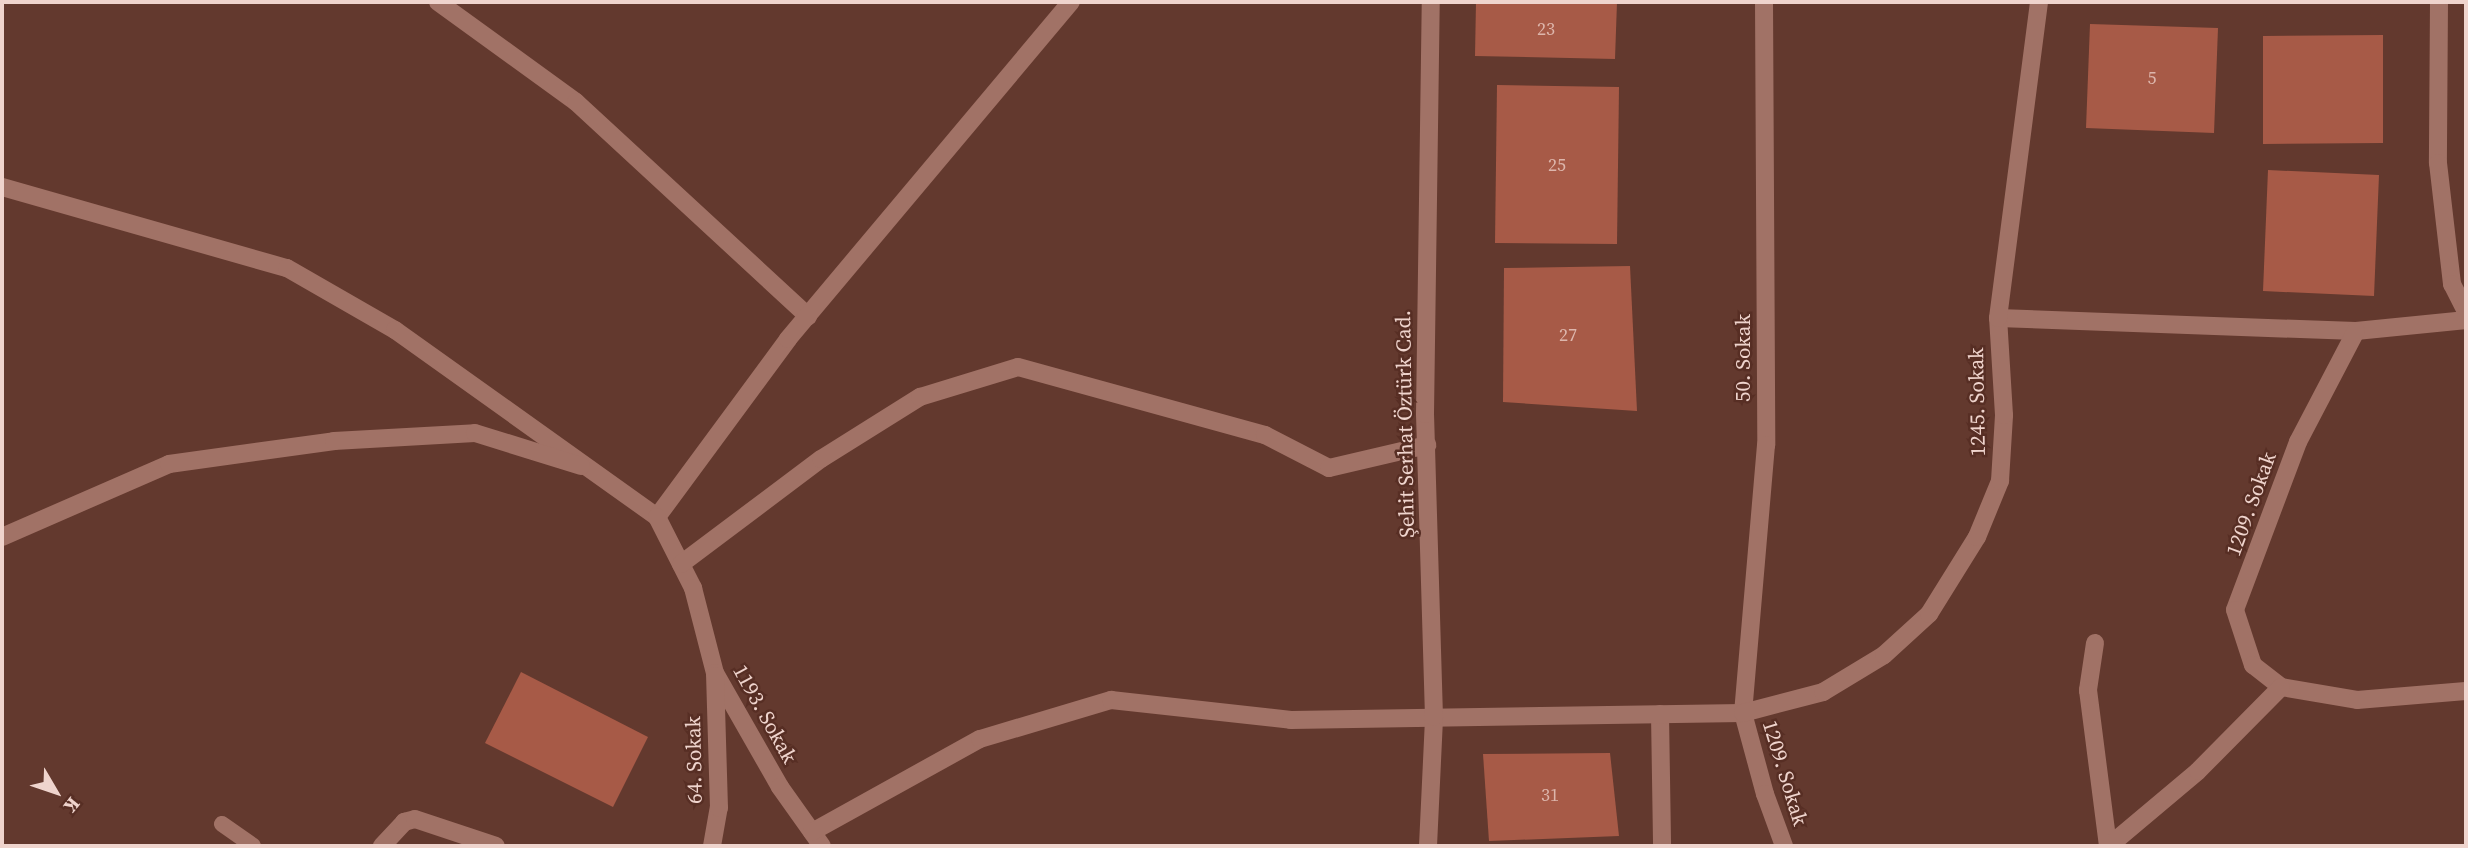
<!DOCTYPE html>
<meta charset="utf-8">
<style>
body{margin:0}
#map{position:relative;width:2468px;height:848px;overflow:hidden;background:#63392e;font-family:"Source Serif 4",serif}
div>[style]{position:absolute}
.building>*{inset:0;background:#a75a47}
.lane>*{height:16px;margin:-8px;padding:0 8px;transform-origin:8px;border-radius:8px;background:#a17266}
.street>*{height:18px;margin:-9px;padding:0 9px;transform-origin:9px;border-radius:9px;background:#a17266}
span{translate:-50% -50%;white-space:nowrap;text-align:center;line-height:1.15;-webkit-text-stroke:5px #572e24;paint-order:stroke}
.number-label{font-size:18px;color:#ddb6ac}
.number-label span{-webkit-text-stroke-width:0}
.street-label{font-size:21px;color:#efd4cd}
.frame{position:absolute;inset:0;border:4px solid #efd4cd;pointer-events:none}
.north{position:absolute;left:21px;top:757px;width:70px;height:70px;-webkit-text-stroke:5px #572e24;paint-order:stroke;rotate:129deg;font-size:19px;font-weight:700;line-height:28px;text-align:center;color:#efd4cd}
.north::after{content:'';display:block;margin:auto;width:24px;height:32px;background:#efd4cd;clip-path:polygon(50% 0,100% 100%,50% 72%,0 100%)}
</style>
<div id="map">
<div class="building">
<div style="clip-path:polygon(1476px 2px,1617px 2px,1615px 59px,1475px 56px)"></div>
<div style="clip-path:polygon(2090px 24px,2218px 28px,2214px 133px,2086px 128px)"></div>
<div style="clip-path:polygon(2383px 35px,2383px 143px,2263px 144px,2263px 36px)"></div>
<div style="clip-path:polygon(1497px 85px,1619px 87px,1617px 244px,1495px 243px)"></div>
<div style="clip-path:polygon(2268px 170px,2379px 175px,2374px 296px,2263px 291px)"></div>
<div style="clip-path:polygon(1630px 266px,1637px 411px,1503px 402px,1504px 268px)"></div>
<div style="clip-path:polygon(521px 672px,648px 737px,613px 807px,485px 743px)"></div>
<div style="clip-path:polygon(1610px 753px,1619px 836px,1489px 841px,1483px 754px)"></div>
</div>
<div class="lane">
<div style="left:222px;top:824px;width:38px;rotate:35deg"></div>
</div>
<div class="street">
<div style="left:438px;top:2px;width:170px;rotate:35.9deg"></div>
<div style="left:576px;top:102px;width:316px;rotate:42.7deg"></div>
<div style="left:1764px;top:2px;width:443px;rotate:89.7deg"></div>
<div style="left:1766px;top:445px;width:269px;rotate:94.9deg"></div>
<div style="left:1743px;top:713px;width:84px;rotate:74.8deg"></div>
<div style="left:1765px;top:794px;width:55px;rotate:69.9deg"></div>
<div style="left:2439px;top:2px;width:161px;rotate:90.4deg"></div>
<div style="left:2438px;top:163px;width:122px;rotate:83.4deg"></div>
<div style="left:2452px;top:284px;width:31px;rotate:63deg"></div>
<div style="left:2px;top:187px;width:296px;rotate:15.9deg"></div>
<div style="left:287px;top:268px;width:125px;rotate:29.9deg"></div>
<div style="left:395px;top:330px;width:322px;rotate:35.5deg"></div>
<div style="left:657px;top:517px;width:221px;rotate:-53.6deg"></div>
<div style="left:788px;top:339px;width:440px;rotate:-50deg"></div>
<div style="left:1998px;top:318px;width:358px;rotate:2.1deg"></div>
<div style="left:2356px;top:331px;width:111px;rotate:-5.7deg"></div>
<div style="left:2356px;top:331px;width:125px;rotate:117.6deg"></div>
<div style="left:2298px;top:442px;width:179px;rotate:110.6deg"></div>
<div style="left:2235px;top:610px;width:58px;rotate:71.9deg"></div>
<div style="left:2253px;top:665px;width:36px;rotate:38deg"></div>
<div style="left:2281px;top:687px;width:77px;rotate:9.7deg"></div>
<div style="left:2357px;top:700px;width:109px;rotate:-4.7deg"></div>
<div style="left:657px;top:517px;width:80px;rotate:63.1deg"></div>
<div style="left:693px;top:588px;width:88px;rotate:75.5deg"></div>
<div style="left:715px;top:673px;width:131px;rotate:60.3deg"></div>
<div style="left:780px;top:787px;width:72px;rotate:54.6deg"></div>
<div style="left:2px;top:537px;width:182px;rotate:-23.6deg"></div>
<div style="left:169px;top:464px;width:167px;rotate:-7.9deg"></div>
<div style="left:334px;top:441px;width:141px;rotate:-3.2deg"></div>
<div style="left:475px;top:433px;width:111px;rotate:17.3deg"></div>
<div style="left:681px;top:564px;width:175px;rotate:-36.9deg"></div>
<div style="left:821px;top:459px;width:117px;rotate:-32.1deg"></div>
<div style="left:920px;top:397px;width:102px;rotate:-17deg"></div>
<div style="left:1018px;top:367px;width:256px;rotate:15.4deg"></div>
<div style="left:1265px;top:435px;width:72px;rotate:27.3deg"></div>
<div style="left:1329px;top:468px;width:101px;rotate:-13.2deg"></div>
<div style="left:2095px;top:643px;width:48px;rotate:98.5deg"></div>
<div style="left:2088px;top:690px;width:157px;rotate:82.7deg"></div>
<div style="left:1660px;top:714px;width:132px;rotate:89.1deg"></div>
<div style="left:812px;top:832px;width:192px;rotate:-29deg"></div>
<div style="left:980px;top:739px;width:137px;rotate:-16.6deg"></div>
<div style="left:1111px;top:700px;width:181px;rotate:6.3deg"></div>
<div style="left:1291px;top:720px;width:452px;rotate:-0.9deg"></div>
<div style="left:1743px;top:713px;width:83px;rotate:-14.7deg"></div>
<div style="left:1823px;top:692px;width:71px;rotate:-31.2deg"></div>
<div style="left:1884px;top:655px;width:61px;rotate:-42.3deg"></div>
<div style="left:1929px;top:614px;width:91px;rotate:-58.1deg"></div>
<div style="left:1977px;top:537px;width:61px;rotate:-67.7deg"></div>
<div style="left:2000px;top:481px;width:66px;rotate:-86.5deg"></div>
<div style="left:2004px;top:415px;width:97px;rotate:-93.5deg"></div>
<div style="left:1998px;top:318px;width:319px;rotate:-82.6deg"></div>
<div style="left:382px;top:846px;width:33px;rotate:-47deg"></div>
<div style="left:404px;top:822px;width:11px;rotate:-15deg"></div>
<div style="left:415px;top:819px;width:85px;rotate:18.4deg"></div>
<div style="left:712px;top:846px;width:39px;rotate:-80deg"></div>
<div style="left:719px;top:808px;width:132px;rotate:-91.7deg"></div>
<div style="left:1428px;top:846px;width:129px;rotate:-87.3deg"></div>
<div style="left:1434px;top:717px;width:303px;rotate:-91.7deg"></div>
<div style="left:1425px;top:414px;width:412px;rotate:-89.2deg"></div>
<div style="left:2109px;top:846px;width:116px;rotate:-40.1deg"></div>
<div style="left:2198px;top:771px;width:118px;rotate:-45.3deg"></div>
</div>
<div class="number-label">
<span style="left:1546px;top:29px">23</span>
<span style="left:2152px;top:78px">5</span>
<span style="left:1557px;top:165px">25</span>
<span style="left:1568px;top:335px">27</span>
<span style="left:1550px;top:795px">31</span>
</div>
<div class="street-label">
<span style="left:1743px;top:358px;rotate:-90deg">50. Sokak</span>
<span style="left:1977px;top:402px;rotate:-91deg">1245. Sokak</span>
<span style="left:1405px;top:424px;rotate:-91deg">Şehit Serhat Öztürk Cad.</span>
<span style="left:2251px;top:504px;rotate:-70deg">1209. Sokak</span>
<span style="left:765px;top:714px;rotate:61deg">1193. Sokak</span>
<span style="left:694px;top:760px;rotate:-91deg">64. Sokak</span>
<span style="left:1785px;top:773px;rotate:73deg">1209. Sokak</span>
</div>
<div class="frame"></div>
<div class="north">K</div>
</div>
